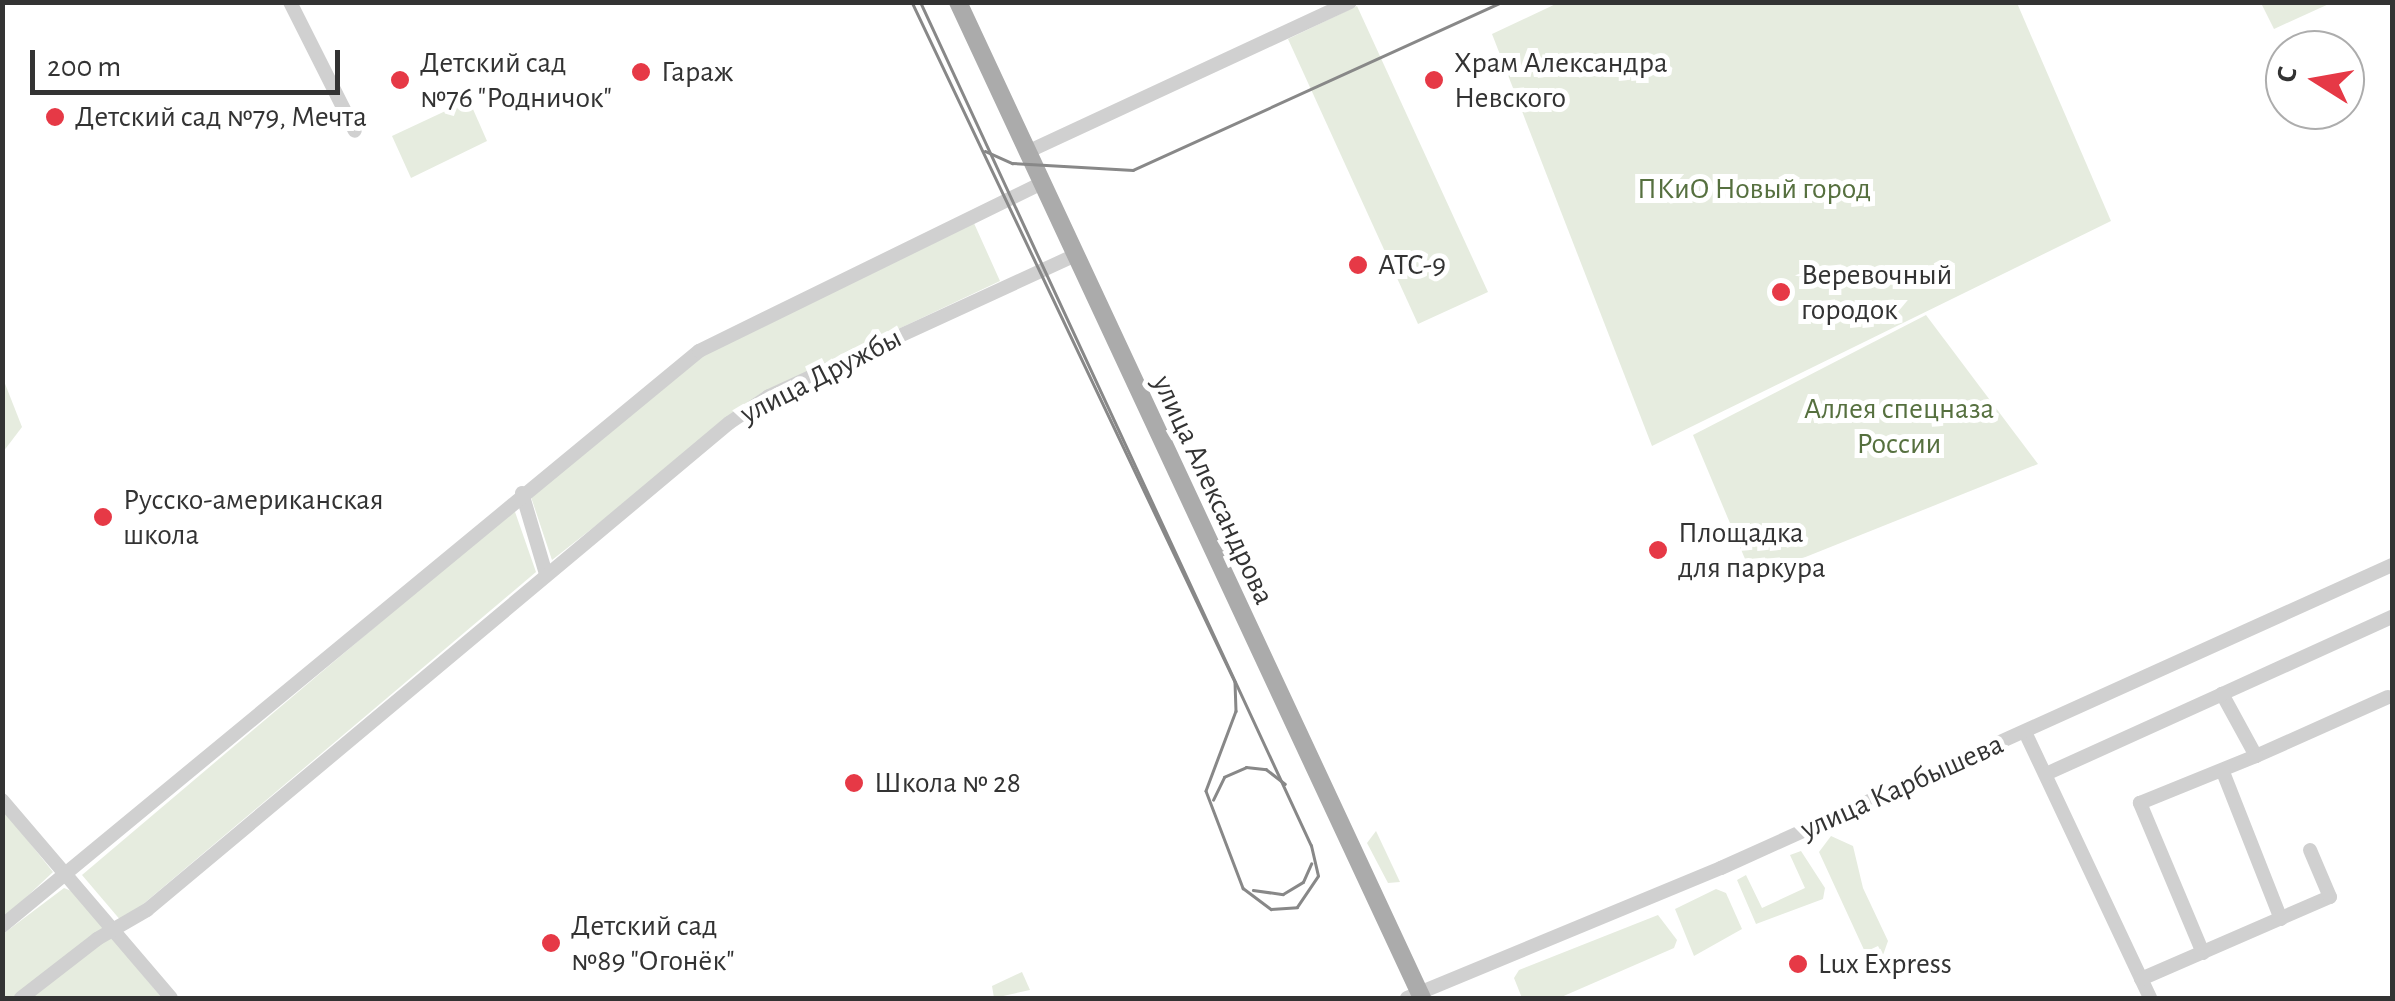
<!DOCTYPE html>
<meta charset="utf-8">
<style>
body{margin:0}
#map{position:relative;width:2395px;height:1001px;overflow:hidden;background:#fff;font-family:"Alegreya Sans",sans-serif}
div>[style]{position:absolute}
.green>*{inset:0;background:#e6ecdf}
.minor>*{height:14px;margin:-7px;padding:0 7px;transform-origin:7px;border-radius:7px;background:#d0d0d0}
.major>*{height:18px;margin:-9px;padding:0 9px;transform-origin:9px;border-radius:9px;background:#ababab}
.tram>*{height:2.5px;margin:-1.25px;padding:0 1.25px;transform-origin:1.25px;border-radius:1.25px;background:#888}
.dots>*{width:28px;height:28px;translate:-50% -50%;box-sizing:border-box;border:5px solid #fff;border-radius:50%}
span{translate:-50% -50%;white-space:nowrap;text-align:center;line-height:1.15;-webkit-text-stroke:10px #fff;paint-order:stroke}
.poi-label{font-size:30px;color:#333}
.left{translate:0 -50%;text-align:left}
.park-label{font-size:30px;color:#56703f}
.street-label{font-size:30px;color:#333}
.frame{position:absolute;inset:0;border:5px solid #333;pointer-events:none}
.north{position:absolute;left:2265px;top:30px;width:100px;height:100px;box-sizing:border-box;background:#fff;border:2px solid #adadad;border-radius:50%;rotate:281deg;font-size:28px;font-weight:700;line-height:40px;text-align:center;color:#333}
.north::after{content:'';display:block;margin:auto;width:35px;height:45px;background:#e63946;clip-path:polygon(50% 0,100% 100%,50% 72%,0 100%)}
.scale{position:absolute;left:30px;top:50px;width:310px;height:45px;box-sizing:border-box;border:5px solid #333;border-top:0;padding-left:12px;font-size:30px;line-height:35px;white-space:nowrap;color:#333;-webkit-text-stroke:8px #fff;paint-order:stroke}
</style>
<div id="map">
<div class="green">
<div style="clip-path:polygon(1560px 2px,2017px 3px,2111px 221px,1652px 446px,1492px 34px)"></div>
<div style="clip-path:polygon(2261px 3px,2331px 3px,2274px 29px)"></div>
<div style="clip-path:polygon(1357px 6px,1488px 292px,1418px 324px,1288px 39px)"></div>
<div style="clip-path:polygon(469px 100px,487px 141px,411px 178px,392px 136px)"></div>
<div style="clip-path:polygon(973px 221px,1000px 281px,767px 391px,552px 560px,530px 494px,702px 356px)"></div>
<div style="clip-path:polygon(1926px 315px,2038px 464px,1753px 578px,1693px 435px)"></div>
<div style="clip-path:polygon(2px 376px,22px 427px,3px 452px,2px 452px)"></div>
<div style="clip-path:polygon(514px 509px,536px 572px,122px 922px,82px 875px)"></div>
<div style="clip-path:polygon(2px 808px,53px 872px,2px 920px)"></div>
<div style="clip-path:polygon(1376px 831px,1400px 882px,1388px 883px,1367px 843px)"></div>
<div style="clip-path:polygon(1831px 836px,1853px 846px,1863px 888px,1888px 941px,1883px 955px,1878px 946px,1865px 952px,1819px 852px)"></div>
<div style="clip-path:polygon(1801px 851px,1825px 888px,1823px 899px,1756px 924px,1737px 880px,1746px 875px,1762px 908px,1805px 888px,1790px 855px)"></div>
<div style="clip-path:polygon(64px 888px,74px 892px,162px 998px,3px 998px,3px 934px)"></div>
<div style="clip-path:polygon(1716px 889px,1726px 893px,1742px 929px,1694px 956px,1675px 909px)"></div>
<div style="clip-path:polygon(1658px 915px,1677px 940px,1674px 948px,1559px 998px,1522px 998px,1514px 978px,1519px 970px)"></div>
<div style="clip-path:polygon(1022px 972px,1030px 990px,994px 998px,992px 986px)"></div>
</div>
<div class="minor">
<div style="left:290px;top:2px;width:144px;rotate:63.3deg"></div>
<div style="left:1027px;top:152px;width:356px;rotate:-24.9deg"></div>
<div style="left:522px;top:493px;width:84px;rotate:73.5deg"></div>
<div style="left:2388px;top:697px;width:145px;rotate:155.9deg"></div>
<div style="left:2256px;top:756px;width:71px;rotate:-118.7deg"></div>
<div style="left:2222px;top:694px;width:187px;rotate:-24.4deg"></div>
<div style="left:2025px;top:732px;width:294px;rotate:64.8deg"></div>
<div style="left:2223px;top:772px;width:158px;rotate:68.5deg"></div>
<div style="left:2046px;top:774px;width:193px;rotate:-24.4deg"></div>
<div style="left:2px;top:800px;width:260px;rotate:49.5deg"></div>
<div style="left:2px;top:926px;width:904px;rotate:-39.52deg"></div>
<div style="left:699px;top:351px;width:382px;rotate:-26.1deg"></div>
<div style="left:2203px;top:953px;width:163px;rotate:-112.8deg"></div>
<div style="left:2140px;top:803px;width:125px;rotate:-22.1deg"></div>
<div style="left:2141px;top:979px;width:206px;rotate:-23.5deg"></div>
<div style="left:2330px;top:897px;width:51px;rotate:-113.1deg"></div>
<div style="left:21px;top:998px;width:96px;rotate:-37.8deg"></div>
<div style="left:97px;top:939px;width:58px;rotate:-30.1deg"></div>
<div style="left:147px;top:910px;width:759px;rotate:-39.92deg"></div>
<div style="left:729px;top:423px;width:48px;rotate:-34deg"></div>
<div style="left:769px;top:396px;width:337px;rotate:-24.7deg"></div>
<div style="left:1407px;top:998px;width:340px;rotate:-22.5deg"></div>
<div style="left:1721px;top:868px;width:736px;rotate:-24.3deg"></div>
</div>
<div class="major">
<div style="left:958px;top:2px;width:1099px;rotate:65.02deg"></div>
</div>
<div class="tram">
<div style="left:912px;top:2px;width:753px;rotate:64.59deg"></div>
<div style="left:1235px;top:682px;width:29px;rotate:88deg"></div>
<div style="left:1236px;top:711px;width:85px;rotate:110.6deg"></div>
<div style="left:1206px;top:791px;width:104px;rotate:69.1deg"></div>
<div style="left:1243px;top:888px;width:35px;rotate:37deg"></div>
<div style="left:1271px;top:909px;width:26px;rotate:-4deg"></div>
<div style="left:1297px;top:907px;width:37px;rotate:-56deg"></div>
<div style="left:1318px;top:876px;width:31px;rotate:-103deg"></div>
<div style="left:1311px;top:846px;width:930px;rotate:-114.86deg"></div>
<div style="left:985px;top:151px;width:30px;rotate:24deg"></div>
<div style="left:1012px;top:163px;width:121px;rotate:3.3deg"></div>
<div style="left:1133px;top:170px;width:405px;rotate:-24.5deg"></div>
<div style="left:1213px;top:800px;width:25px;rotate:-64deg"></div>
<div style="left:1224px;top:777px;width:24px;rotate:-24deg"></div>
<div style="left:1246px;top:767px;width:20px;rotate:6deg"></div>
<div style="left:1266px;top:769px;width:24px;rotate:38deg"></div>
<div style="left:1253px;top:890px;width:30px;rotate:8deg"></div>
<div style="left:1283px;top:894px;width:23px;rotate:-31deg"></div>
<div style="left:1303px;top:882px;width:20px;rotate:-66deg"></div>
</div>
<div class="dots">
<div style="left:641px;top:72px;background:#e63946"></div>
<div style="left:400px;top:80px;background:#e63946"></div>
<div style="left:1434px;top:80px;background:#e63946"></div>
<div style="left:55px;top:117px;background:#e63946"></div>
<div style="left:1358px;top:265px;background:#e63946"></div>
<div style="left:1781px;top:292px;background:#e63946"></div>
<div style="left:103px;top:517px;background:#e63946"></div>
<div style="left:1658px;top:550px;background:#e63946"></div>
<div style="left:854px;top:783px;background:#e63946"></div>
<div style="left:551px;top:943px;background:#e63946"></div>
<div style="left:1798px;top:964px;background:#e63946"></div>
</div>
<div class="poi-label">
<span class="left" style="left:420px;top:80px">Детский сад<br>№76 "Родничок"</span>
<span class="left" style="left:1454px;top:80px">Храм Александра<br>Невского</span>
<span class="left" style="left:661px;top:72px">Гараж</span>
<span class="left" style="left:75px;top:117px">Детский сад №79, Мечта</span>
<span class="left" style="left:1378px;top:265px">АТС-9</span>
<span class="left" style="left:1801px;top:292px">Веревочный<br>городок</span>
<span class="left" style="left:123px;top:517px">Русско-американская<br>школа</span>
<span class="left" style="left:1678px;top:550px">Площадка<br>для паркура</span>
<span class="left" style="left:874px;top:783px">Школа № 28</span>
<span class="left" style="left:571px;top:943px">Детский сад<br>№89 "Огонёк"</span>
<span class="left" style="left:1818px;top:964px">Lux Express</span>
</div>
<div class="park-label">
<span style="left:1754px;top:189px">ПКиО Новый город</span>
<span style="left:1899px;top:426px">Аллея спецназа<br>России</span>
</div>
<div class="street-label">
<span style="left:821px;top:376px;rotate:-27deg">улица Дружбы</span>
<span style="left:1213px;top:490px;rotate:65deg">улица Александрова</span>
<span style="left:1902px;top:787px;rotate:-24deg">улица Карбышева</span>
</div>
<div class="frame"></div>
<div class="north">С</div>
<div class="scale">200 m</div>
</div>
